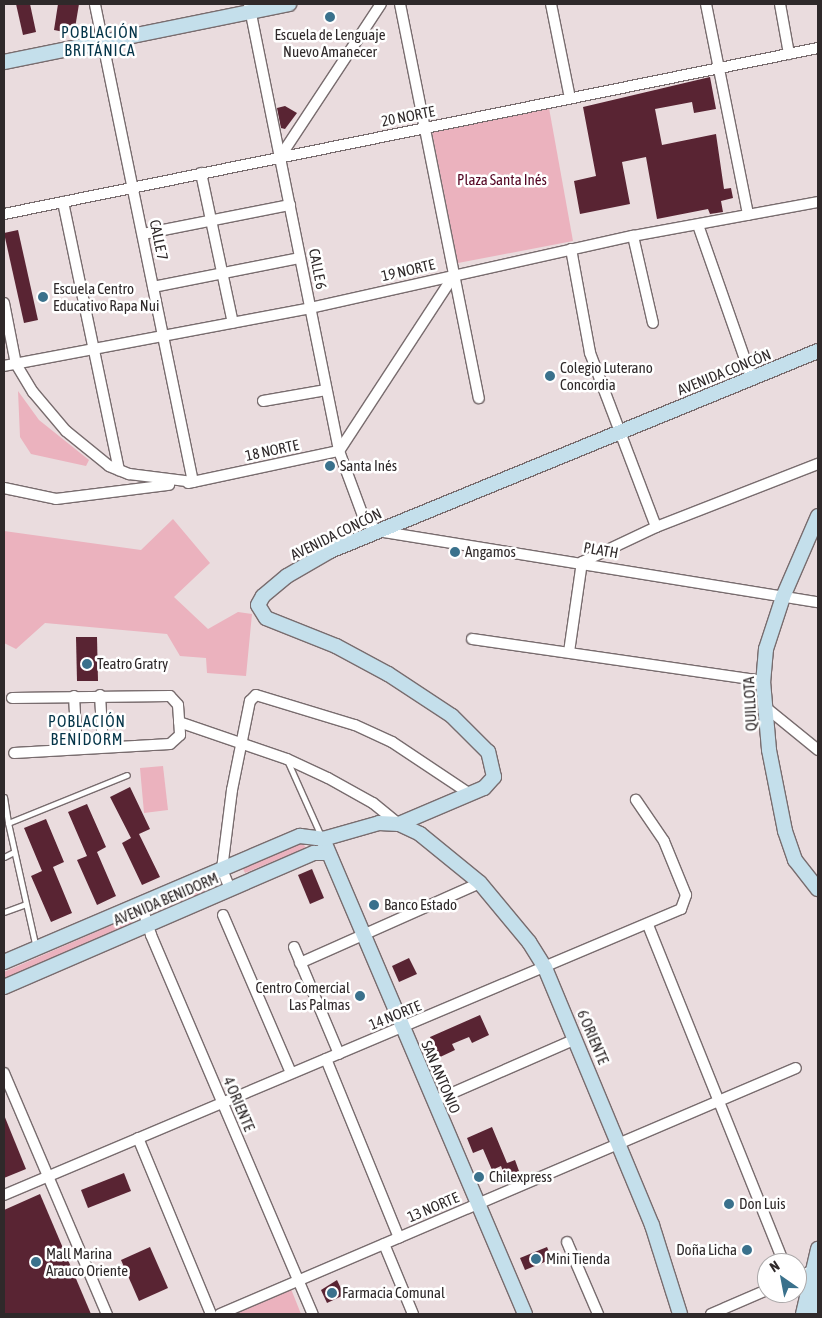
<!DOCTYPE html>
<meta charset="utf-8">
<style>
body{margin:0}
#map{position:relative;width:822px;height:1318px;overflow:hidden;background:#eadcde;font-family:"Asap Condensed",sans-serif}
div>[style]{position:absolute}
.green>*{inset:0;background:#ebb2be}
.building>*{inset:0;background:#592433}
.roads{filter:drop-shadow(1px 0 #786c6e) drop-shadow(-1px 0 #786c6e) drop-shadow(0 1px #786c6e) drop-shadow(0 -1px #786c6e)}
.lane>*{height:5px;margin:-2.5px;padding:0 2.5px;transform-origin:2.5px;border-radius:2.5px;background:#fff}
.street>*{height:10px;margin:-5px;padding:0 5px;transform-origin:5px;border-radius:5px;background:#fff}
.secondary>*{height:14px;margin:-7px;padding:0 7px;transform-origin:7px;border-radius:7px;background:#c4dfeb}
.dots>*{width:14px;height:14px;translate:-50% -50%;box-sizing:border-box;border:2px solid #fff;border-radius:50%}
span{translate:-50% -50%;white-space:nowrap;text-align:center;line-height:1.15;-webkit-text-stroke:5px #fff;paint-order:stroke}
.poi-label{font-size:15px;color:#2f292a}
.left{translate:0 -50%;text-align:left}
.right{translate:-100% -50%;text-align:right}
.street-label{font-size:15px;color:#2f292a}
.park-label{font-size:15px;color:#540624}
.neighbourhood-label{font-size:16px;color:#043448;letter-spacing:1px}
.frame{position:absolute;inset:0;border:5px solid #2f292a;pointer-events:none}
.north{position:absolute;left:757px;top:1253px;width:50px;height:50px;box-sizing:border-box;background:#fff;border:1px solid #aca9aa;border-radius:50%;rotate:327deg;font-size:14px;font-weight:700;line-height:20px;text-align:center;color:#2f292a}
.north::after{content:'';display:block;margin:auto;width:18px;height:22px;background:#3a718c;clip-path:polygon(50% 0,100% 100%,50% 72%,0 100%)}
</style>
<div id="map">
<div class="green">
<div style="clip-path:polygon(549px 108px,573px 241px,458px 263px,432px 132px)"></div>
<div style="clip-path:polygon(18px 391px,39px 420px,89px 460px,86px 466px,31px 454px,20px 437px)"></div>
<div style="clip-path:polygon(173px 519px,210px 563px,174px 597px,208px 629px,238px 612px,252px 614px,246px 676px,207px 673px,206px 658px,180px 656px,167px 634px,45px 623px,16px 649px,4px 643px,4px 531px,141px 550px)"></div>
<div style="clip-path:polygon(163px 766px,168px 810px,144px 813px,140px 768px)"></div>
<div style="clip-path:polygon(302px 842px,306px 848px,245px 873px,242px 867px)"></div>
<div style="clip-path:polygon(204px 885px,206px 891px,160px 910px,158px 905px)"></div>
<div style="clip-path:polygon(128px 918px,133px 923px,4px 980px,4px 972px)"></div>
<div style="clip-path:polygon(291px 1289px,301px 1314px,232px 1314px)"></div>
</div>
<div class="building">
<div style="clip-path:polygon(16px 4px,30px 4px,36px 32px,23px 35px)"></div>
<div style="clip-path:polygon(58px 4px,79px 4px,74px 34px,54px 30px)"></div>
<div style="clip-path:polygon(710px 77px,716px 109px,694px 113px,692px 102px,655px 109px,662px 145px,716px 134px,724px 189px,731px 188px,733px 198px,721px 201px,723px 212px,710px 214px,708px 209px,657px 219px,646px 157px,622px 162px,630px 204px,580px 214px,574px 181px,596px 176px,583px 107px)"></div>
<div style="clip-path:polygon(285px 106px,297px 113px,285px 129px,281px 128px,277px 108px)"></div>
<div style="clip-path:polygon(18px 230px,38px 320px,24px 323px,4px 233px)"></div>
<div style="clip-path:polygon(76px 637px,97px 637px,98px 681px,77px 681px)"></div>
<div style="clip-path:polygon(130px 787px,150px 829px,139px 834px,160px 877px,142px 885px,122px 843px,131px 838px,110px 797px)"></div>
<div style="clip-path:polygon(87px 804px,106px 847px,97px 852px,116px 896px,97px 905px,77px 860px,87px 856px,68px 812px)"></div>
<div style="clip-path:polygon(46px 819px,64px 862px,53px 867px,72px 913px,51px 922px,31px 876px,42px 871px,24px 828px)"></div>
<div style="clip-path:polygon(312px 869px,324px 898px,310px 904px,298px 875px)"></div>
<div style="clip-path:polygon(409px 958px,417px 974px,399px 982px,392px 966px)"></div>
<div style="clip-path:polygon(480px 1015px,489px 1035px,472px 1043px,469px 1037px,452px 1044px,455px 1050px,438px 1058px,430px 1037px)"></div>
<div style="clip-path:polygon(4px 1115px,26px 1169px,4px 1178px)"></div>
<div style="clip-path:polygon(492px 1127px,507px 1163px,515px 1160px,519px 1171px,505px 1177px,501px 1166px,492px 1170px,483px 1149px,473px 1153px,467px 1138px)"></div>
<div style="clip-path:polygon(124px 1173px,131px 1191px,88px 1208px,81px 1190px)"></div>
<div style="clip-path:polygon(40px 1194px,91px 1314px,4px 1314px,4px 1210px)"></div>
<div style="clip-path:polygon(150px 1247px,168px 1288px,139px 1301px,121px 1260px)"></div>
<div style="clip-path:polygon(547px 1247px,552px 1259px,525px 1270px,520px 1258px)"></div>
<div style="clip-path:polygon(337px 1280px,344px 1295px,327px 1303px,321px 1290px)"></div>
</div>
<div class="roads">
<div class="lane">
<div style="left:287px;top:760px;width:83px;rotate:65.9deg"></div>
<div style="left:4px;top:797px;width:26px;rotate:81deg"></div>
<div style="left:4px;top:857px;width:11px;rotate:-27deg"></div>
<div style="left:4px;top:912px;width:23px;rotate:-20deg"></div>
<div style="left:36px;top:948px;width:128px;rotate:-102.6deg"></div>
<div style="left:8px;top:823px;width:128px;rotate:-22deg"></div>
</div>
<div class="street">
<div style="left:249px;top:4px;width:456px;rotate:78.6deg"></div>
<div style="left:339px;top:451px;width:69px;rotate:69.7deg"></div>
<div style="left:363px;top:516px;width:9px;rotate:49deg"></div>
<div style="left:369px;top:523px;width:12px;rotate:42deg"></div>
<div style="left:378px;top:531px;width:446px;rotate:9.2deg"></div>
<div style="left:400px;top:4px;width:402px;rotate:78.7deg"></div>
<div style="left:551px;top:4px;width:96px;rotate:78.6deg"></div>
<div style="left:706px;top:4px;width:215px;rotate:78.7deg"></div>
<div style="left:780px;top:4px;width:51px;rotate:79.8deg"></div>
<div style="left:280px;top:157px;width:183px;rotate:-56.6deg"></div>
<div style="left:201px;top:173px;width:153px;rotate:78deg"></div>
<div style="left:63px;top:202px;width:274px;rotate:78.2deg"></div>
<div style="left:4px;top:214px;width:831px;rotate:-11.53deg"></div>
<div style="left:698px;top:225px;width:163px;rotate:70.7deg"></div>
<div style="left:143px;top:234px;width:150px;rotate:-11.2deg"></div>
<div style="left:633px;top:236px;width:89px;rotate:77.1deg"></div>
<div style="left:571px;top:249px;width:106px;rotate:79.6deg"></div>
<div style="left:590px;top:353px;width:186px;rotate:69.2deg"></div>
<div style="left:153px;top:287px;width:150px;rotate:-11.2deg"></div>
<div style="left:4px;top:303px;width:62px;rotate:78.9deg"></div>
<div style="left:16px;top:364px;width:33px;rotate:59deg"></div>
<div style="left:33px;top:392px;width:51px;rotate:49.8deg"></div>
<div style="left:66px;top:431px;width:55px;rotate:39.1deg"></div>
<div style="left:109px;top:466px;width:22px;rotate:22deg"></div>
<div style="left:129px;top:474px;width:64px;rotate:7.1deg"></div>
<div style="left:193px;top:482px;width:488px;rotate:-101.6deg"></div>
<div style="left:4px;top:366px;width:311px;rotate:-10.7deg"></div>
<div style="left:310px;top:308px;width:331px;rotate:-12.6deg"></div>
<div style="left:633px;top:236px;width:188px;rotate:-10.4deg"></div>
<div style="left:263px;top:401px;width:64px;rotate:-9.9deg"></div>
<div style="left:188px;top:483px;width:154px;rotate:-12deg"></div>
<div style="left:339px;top:451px;width:210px;rotate:-56.8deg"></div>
<div style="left:4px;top:488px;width:53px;rotate:11.9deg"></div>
<div style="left:56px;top:499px;width:114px;rotate:-7.1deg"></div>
<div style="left:472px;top:639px;width:294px;rotate:8.2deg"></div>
<div style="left:569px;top:652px;width:91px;rotate:-81.8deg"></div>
<div style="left:582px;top:562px;width:82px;rotate:-25.3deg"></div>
<div style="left:656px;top:527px;width:174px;rotate:-21.3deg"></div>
<div style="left:100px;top:695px;width:52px;rotate:86.7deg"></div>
<div style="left:74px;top:696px;width:53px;rotate:86.8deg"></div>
<div style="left:12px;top:698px;width:158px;rotate:-0.7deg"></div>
<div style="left:170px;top:696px;width:12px;rotate:48deg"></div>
<div style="left:178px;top:705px;width:30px;rotate:86deg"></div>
<div style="left:180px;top:735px;width:13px;rotate:138deg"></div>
<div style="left:170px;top:744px;width:156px;rotate:176.7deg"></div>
<div style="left:764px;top:706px;width:70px;rotate:39.2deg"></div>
<div style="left:179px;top:722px;width:114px;rotate:18.9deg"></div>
<div style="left:287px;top:759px;width:45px;rotate:24.9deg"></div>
<div style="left:328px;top:778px;width:51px;rotate:29.1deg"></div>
<div style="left:373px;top:803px;width:33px;rotate:39deg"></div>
<div style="left:230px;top:889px;width:22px;rotate:-112deg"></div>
<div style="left:222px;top:869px;width:80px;rotate:-82.8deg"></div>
<div style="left:232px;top:790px;width:91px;rotate:-78.6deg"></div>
<div style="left:250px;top:701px;width:8px;rotate:-45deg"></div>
<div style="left:256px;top:695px;width:103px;rotate:16.9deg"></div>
<div style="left:355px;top:725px;width:41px;rotate:24.7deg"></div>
<div style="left:392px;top:742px;width:94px;rotate:33.7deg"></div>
<div style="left:141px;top:904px;width:33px;rotate:72deg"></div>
<div style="left:151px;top:935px;width:412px;rotate:66.9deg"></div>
<div style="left:223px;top:915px;width:172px;rotate:66.7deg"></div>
<div style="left:648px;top:925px;width:364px;rotate:68.1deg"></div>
<div style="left:294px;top:947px;width:116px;rotate:67.2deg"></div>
<div style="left:300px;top:963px;width:197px;rotate:-24deg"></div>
<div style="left:326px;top:1059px;width:193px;rotate:67.8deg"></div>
<div style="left:4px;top:1073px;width:262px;rotate:66.9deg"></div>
<div style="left:434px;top:1101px;width:155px;rotate:-23.6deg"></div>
<div style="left:138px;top:1138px;width:191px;rotate:67.5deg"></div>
<div style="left:4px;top:1195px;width:735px;rotate:-22.9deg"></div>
<div style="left:681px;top:909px;width:15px;rotate:-70deg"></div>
<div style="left:686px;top:895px;width:58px;rotate:-112.2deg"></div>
<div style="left:664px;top:841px;width:50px;rotate:-124.3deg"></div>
<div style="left:567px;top:1242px;width:78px;rotate:66.7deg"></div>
<div style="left:384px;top:1244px;width:76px;rotate:67.5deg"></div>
<div style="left:797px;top:1278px;width:20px;rotate:-27deg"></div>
<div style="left:220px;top:1314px;width:626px;rotate:-23.13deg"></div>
<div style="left:711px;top:1314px;width:61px;rotate:-23.2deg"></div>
</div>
<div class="secondary">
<div style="left:4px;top:62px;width:291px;rotate:-11.5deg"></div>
<div style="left:818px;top:516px;width:88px;rotate:113.4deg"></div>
<div style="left:783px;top:597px;width:55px;rotate:108.1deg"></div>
<div style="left:766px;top:649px;width:32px;rotate:95deg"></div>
<div style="left:763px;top:681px;width:69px;rotate:85deg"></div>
<div style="left:769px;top:750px;width:83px;rotate:78.8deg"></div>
<div style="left:785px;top:831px;width:31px;rotate:71deg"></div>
<div style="left:795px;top:860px;width:37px;rotate:52deg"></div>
<div style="left:399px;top:824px;width:92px;rotate:-23deg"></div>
<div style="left:484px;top:788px;width:15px;rotate:-48deg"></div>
<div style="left:494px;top:777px;width:26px;rotate:-103deg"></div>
<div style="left:488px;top:752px;width:51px;rotate:-135deg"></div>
<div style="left:452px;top:716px;width:77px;rotate:-146.7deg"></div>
<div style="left:388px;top:674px;width:59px;rotate:-151.7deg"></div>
<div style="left:336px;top:646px;width:75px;rotate:-158.2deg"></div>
<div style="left:266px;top:618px;width:15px;rotate:-122deg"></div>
<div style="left:258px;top:605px;width:10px;rotate:-61deg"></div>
<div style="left:263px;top:596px;width:31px;rotate:-40deg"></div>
<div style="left:287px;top:576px;width:50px;rotate:-30.2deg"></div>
<div style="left:330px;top:551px;width:527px;rotate:-22.29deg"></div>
<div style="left:4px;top:962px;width:322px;rotate:-23.1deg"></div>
<div style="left:300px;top:836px;width:23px;rotate:7deg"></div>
<div style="left:4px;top:987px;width:338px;rotate:-23.4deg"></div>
<div style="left:314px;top:853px;width:14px"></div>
<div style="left:525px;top:1314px;width:516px;rotate:-113.04deg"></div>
<div style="left:323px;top:839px;width:58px;rotate:-15.9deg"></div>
<div style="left:379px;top:823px;width:20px;rotate:3deg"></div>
<div style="left:399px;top:824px;width:23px;rotate:25deg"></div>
<div style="left:420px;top:834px;width:77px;rotate:39.2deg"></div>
<div style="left:480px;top:883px;width:77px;rotate:50.3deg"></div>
<div style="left:529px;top:942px;width:31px;rotate:58deg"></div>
<div style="left:545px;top:968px;width:278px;rotate:67.4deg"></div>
<div style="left:652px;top:1225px;width:93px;rotate:72.5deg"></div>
<div style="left:803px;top:1314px;width:67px;rotate:-77deg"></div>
<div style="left:814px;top:1314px;width:29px;rotate:-82deg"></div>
<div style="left:818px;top:1285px;width:8px;rotate:-120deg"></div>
</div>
</div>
<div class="dots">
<div style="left:330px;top:17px;background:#3a718c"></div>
<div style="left:43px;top:297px;background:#3a718c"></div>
<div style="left:550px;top:376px;background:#3a718c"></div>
<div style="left:330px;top:466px;background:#3a718c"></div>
<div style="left:455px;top:552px;background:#3a718c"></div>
<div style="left:87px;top:664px;background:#3a718c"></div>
<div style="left:374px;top:905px;background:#3a718c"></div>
<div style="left:360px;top:996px;background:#3a718c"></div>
<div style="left:479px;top:1177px;background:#3a718c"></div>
<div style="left:729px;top:1204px;background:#3a718c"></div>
<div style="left:747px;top:1250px;background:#3a718c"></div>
<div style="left:536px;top:1259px;background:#3a718c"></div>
<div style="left:36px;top:1262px;background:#3a718c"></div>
<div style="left:332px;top:1293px;background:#3a718c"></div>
</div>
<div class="poi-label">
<span style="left:330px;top:43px">Escuela de Lenguaje<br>Nuevo Amanecer</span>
<span class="left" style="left:53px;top:297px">Escuela Centro<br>Educativo Rapa Nui</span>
<span class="left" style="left:560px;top:376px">Colegio Luterano<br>Concordia</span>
<span class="left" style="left:340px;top:466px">Santa Inés</span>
<span class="left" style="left:465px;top:552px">Angamos</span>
<span class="left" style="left:97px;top:664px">Teatro Gratry</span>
<span class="left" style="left:384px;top:905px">Banco Estado</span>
<span class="right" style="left:350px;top:996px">Centro Comercial<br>Las Palmas</span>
<span class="left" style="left:489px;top:1177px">Chilexpress</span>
<span class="left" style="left:739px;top:1204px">Don Luis</span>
<span class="right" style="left:737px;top:1250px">Doña Licha</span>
<span class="left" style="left:46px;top:1262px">Mall Marina<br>Arauco Oriente</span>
<span class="left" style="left:546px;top:1259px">Mini Tienda</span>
<span class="left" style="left:342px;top:1293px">Farmacia Comunal</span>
</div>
<div class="street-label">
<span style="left:408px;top:116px;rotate:-11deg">20 NORTE</span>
<span style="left:159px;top:240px;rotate:78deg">CALLE 7</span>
<span style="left:318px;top:269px;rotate:79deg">CALLE 6</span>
<span style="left:408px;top:270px;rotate:-13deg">19 NORTE</span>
<span style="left:724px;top:372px;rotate:-22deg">AVENIDA CONCÓN</span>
<span style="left:272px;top:450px;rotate:-12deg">18 NORTE</span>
<span style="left:336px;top:534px;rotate:-26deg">AVENIDA CONCÓN</span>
<span style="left:601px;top:550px;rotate:10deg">PLATH</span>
<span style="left:750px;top:704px;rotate:-93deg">QUILLOTA</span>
<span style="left:166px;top:899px;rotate:-23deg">AVENIDA BENIDORM</span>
<span style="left:395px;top:1015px;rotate:-22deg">14 NORTE</span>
<span style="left:593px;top:1037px;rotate:67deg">6 ORIENTE</span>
<span style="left:441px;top:1077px;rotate:67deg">SAN ANTONIO</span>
<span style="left:239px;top:1104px;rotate:67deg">4 ORIENTE</span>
<span style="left:433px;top:1207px;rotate:-23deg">13 NORTE</span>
</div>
<div class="park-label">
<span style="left:502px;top:180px">Plaza Santa Inés</span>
</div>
<div class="neighbourhood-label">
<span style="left:100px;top:41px">POBLACIÓN<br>BRITÁNICA</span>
<span style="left:87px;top:730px">POBLACIÓN<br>BENIDORM</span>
</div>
<div class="frame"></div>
<div class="north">N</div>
</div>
